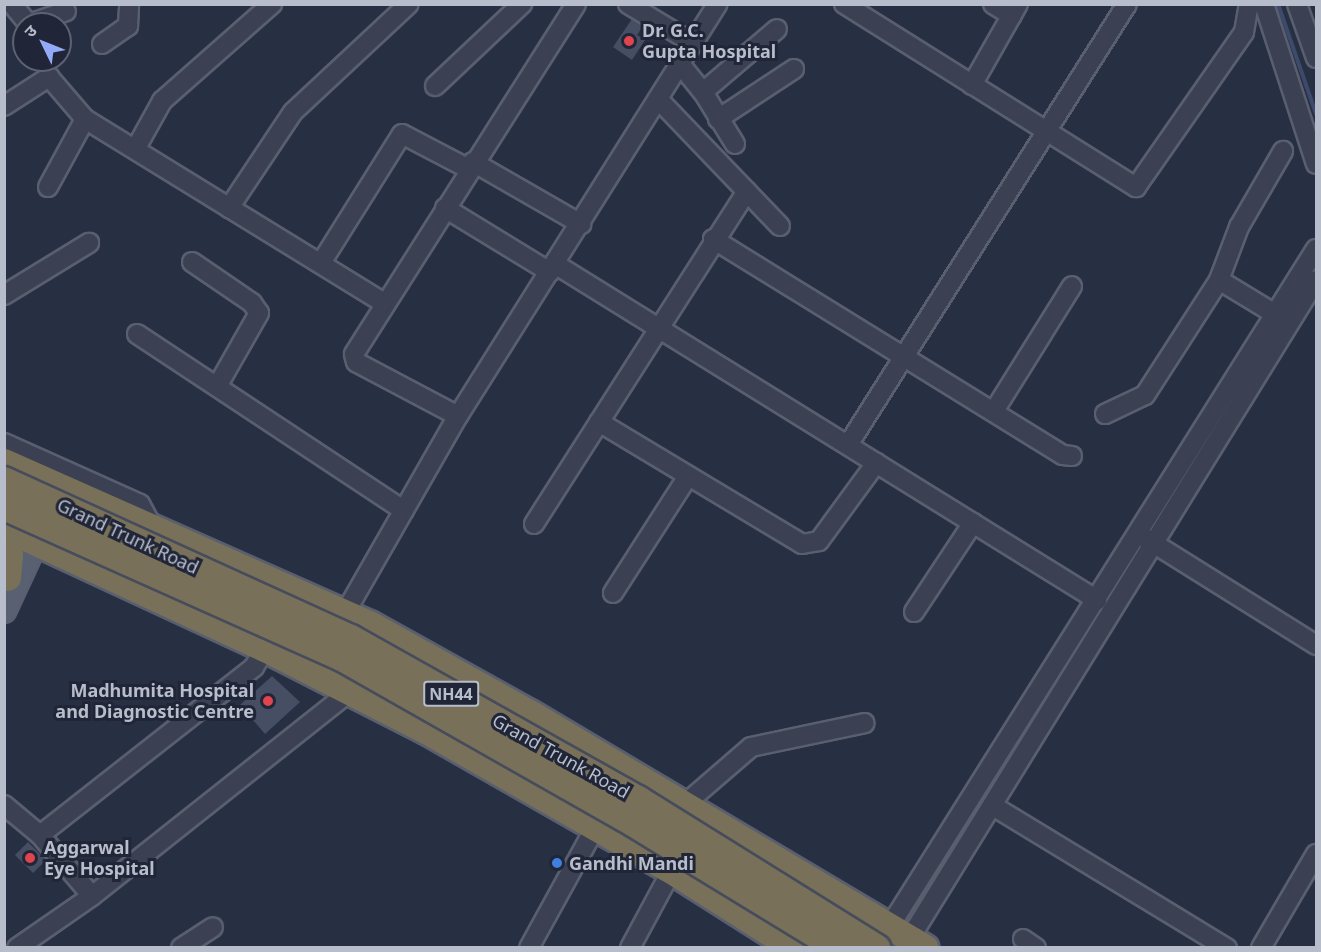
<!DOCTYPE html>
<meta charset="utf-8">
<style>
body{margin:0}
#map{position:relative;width:1321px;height:952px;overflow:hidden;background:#272f42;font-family:"Noto Sans","Noto Sans Devanagari",sans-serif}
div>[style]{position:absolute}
.stream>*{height:4px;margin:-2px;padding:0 2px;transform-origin:2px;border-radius:2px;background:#3d4a6b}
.building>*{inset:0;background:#464e64}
.roads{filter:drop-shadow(2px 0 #595f6f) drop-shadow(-2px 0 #595f6f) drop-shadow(0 2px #595f6f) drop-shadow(0 -2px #595f6f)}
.minor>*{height:18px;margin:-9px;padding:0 9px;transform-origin:9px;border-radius:9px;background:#3b4152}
.major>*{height:22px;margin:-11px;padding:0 11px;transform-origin:11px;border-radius:11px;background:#596072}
.highway>*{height:26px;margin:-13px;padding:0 13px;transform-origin:13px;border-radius:13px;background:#787058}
.bridges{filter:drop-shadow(2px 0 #464c5c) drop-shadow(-2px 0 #464c5c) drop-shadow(0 2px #464c5c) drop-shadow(0 -2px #464c5c)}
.highway-bridge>*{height:26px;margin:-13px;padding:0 13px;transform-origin:13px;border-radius:13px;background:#787058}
.dots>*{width:16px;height:16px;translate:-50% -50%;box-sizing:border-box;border:3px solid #202637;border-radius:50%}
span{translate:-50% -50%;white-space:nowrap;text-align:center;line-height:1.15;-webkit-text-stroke:6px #202637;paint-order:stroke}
.shield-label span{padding:2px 4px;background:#202637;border:2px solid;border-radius:4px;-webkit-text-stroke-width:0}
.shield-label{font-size:16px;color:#b8bdcc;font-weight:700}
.poi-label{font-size:18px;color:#b8bdcc;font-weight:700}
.left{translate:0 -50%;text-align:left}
.right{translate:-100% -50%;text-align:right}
.street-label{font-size:18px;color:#b8bdcc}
.frame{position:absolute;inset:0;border:6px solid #b8bdcc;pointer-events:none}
.north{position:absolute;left:12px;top:12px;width:60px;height:60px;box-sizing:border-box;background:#202637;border:2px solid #5d6273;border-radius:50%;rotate:313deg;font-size:16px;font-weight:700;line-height:24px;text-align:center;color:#b8bdcc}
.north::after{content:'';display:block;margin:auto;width:21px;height:27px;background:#92aaf7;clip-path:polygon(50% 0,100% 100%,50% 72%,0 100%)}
</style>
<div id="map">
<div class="stream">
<div style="left:1278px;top:4px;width:116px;rotate:70.9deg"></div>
</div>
<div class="building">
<div style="clip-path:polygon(632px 19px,643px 26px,637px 35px,645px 40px,632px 60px,613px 47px)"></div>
<div style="clip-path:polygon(272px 676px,300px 702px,265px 734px,240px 705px)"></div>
<div style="clip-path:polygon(28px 842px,46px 860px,33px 873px,15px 855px)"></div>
</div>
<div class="roads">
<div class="minor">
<div style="left:12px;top:4px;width:26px;rotate:51deg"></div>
<div style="left:628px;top:4px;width:76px;rotate:31deg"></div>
<div style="left:844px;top:4px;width:345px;rotate:32.1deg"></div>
<div style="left:1136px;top:187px;width:189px;rotate:-55.1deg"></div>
<div style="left:1244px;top:32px;width:28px;rotate:-80deg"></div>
<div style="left:993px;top:4px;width:22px;rotate:32deg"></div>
<div style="left:1264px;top:4px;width:168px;rotate:72deg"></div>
<div style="left:1297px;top:4px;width:57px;rotate:70.6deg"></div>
<div style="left:29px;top:24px;width:39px;rotate:-19deg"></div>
<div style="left:102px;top:44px;width:32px;rotate:-35deg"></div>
<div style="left:128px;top:26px;width:22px;rotate:-87deg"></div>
<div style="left:680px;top:64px;width:36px;rotate:51deg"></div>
<div style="left:703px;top:92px;width:61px;rotate:58.4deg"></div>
<div style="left:972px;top:85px;width:93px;rotate:-60.4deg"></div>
<div style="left:435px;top:86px;width:120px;rotate:-43.3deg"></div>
<div style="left:703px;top:92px;width:97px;rotate:-40.4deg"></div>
<div style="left:658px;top:99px;width:176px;rotate:46.2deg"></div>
<div style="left:4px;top:106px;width:54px;rotate:-32.8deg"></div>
<div style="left:49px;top:77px;width:55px;rotate:49.4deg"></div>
<div style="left:85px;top:119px;width:353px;rotate:31.6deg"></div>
<div style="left:718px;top:119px;width:91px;rotate:-33.3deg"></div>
<div style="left:136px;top:148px;width:54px;rotate:-61deg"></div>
<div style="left:162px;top:101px;width:147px;rotate:-41.4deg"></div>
<div style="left:473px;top:162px;width:125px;rotate:29.9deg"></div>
<div style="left:48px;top:187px;width:77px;rotate:-61.4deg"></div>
<div style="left:229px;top:208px;width:115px;rotate:-56.3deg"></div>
<div style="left:293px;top:112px;width:158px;rotate:-43deg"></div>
<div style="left:445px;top:208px;width:123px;rotate:31.4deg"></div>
<div style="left:713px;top:239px;width:411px;rotate:31.7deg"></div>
<div style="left:1063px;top:455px;width:9px;rotate:6deg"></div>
<div style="left:192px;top:262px;width:73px;rotate:34.3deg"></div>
<div style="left:252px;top:303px;width:12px;rotate:55deg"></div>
<div style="left:259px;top:313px;width:83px;rotate:119.7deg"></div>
<div style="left:321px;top:263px;width:152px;rotate:-57.9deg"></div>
<div style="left:402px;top:134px;width:76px;rotate:27.6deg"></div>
<div style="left:555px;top:264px;width:638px;rotate:31.8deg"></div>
<div style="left:1219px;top:280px;width:57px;rotate:-69.3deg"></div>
<div style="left:1239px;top:227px;width:88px;rotate:-59.9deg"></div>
<div style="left:4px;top:295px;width:100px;rotate:-31.5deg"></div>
<div style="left:137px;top:334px;width:320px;rotate:33.5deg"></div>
<div style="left:994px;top:411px;width:147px;rotate:-58deg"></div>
<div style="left:1105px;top:414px;width:44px;rotate:-25.4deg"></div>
<div style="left:1145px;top:395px;width:137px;rotate:-57.2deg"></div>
<div style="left:1219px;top:280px;width:66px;rotate:31.3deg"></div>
<div style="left:458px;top:416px;width:115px;rotate:-152.1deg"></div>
<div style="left:356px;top:362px;width:8px;rotate:-104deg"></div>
<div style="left:354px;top:354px;width:414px;rotate:-57.6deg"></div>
<div style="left:599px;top:422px;width:237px;rotate:31deg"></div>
<div style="left:802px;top:544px;width:17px;rotate:-10deg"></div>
<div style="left:819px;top:541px;width:97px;rotate:-53.8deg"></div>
<div style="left:4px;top:443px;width:149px;rotate:24.2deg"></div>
<div style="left:140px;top:504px;width:27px;rotate:62deg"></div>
<div style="left:848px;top:445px;width:522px;rotate:-57.68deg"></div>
<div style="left:534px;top:524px;width:395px;rotate:-57.4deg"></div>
<div style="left:1145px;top:538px;width:202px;rotate:32deg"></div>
<div style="left:613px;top:593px;width:139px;rotate:-57.3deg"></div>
<div style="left:914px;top:612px;width:107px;rotate:-56.5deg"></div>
<div style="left:345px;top:613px;width:227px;rotate:-60.2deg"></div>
<div style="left:458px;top:416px;width:487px;rotate:-57.8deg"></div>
<div style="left:685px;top:804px;width:87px;rotate:-40.8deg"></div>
<div style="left:751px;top:747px;width:116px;rotate:-11.9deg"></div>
<div style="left:4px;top:805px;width:47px;rotate:39.8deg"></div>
<div style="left:40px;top:835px;width:80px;rotate:49.6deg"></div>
<div style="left:993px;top:806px;width:274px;rotate:31.3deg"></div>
<div style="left:40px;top:835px;width:272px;rotate:-38.1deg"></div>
<div style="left:254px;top:667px;width:21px;rotate:-59deg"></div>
<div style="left:890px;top:926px;width:800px;rotate:-57.82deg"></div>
<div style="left:910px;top:938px;width:773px;rotate:-58.32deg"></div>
<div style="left:1023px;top:939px;width:16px;rotate:35deg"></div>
<div style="left:17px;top:948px;width:91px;rotate:-34.7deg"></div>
<div style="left:92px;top:896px;width:328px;rotate:-38.4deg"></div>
<div style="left:181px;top:948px;width:38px;rotate:-33deg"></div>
<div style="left:529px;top:948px;width:137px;rotate:-61.2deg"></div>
<div style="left:630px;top:948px;width:86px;rotate:-61.7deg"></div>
<div style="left:1261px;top:948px;width:109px;rotate:-59.7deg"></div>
</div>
<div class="major">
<div style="left:4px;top:611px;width:93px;rotate:-65.1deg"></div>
</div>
<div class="highway">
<div style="left:4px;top:462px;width:400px;rotate:23.9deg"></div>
<div style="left:370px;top:624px;width:183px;rotate:29.1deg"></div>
<div style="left:530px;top:713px;width:460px;rotate:30.7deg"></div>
<div style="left:4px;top:528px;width:288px;rotate:24.9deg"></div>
<div style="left:265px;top:649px;width:181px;rotate:27deg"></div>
<div style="left:426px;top:731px;width:290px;rotate:29.7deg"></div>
<div style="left:678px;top:875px;width:136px;rotate:32.4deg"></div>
<div style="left:4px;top:535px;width:21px;rotate:73deg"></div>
<div style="left:10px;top:555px;width:23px;rotate:95deg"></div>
</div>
</div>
<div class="bridges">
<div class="highway-bridge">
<div style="left:4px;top:480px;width:381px;rotate:24.5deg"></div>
<div style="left:351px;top:638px;width:329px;rotate:29.3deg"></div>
<div style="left:638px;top:799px;width:282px;rotate:31.9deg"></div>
<div style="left:4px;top:507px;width:370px;rotate:24.1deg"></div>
<div style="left:342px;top:658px;width:324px;rotate:29.6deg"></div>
<div style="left:624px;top:818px;width:250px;rotate:31.4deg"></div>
</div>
</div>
<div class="dots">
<div style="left:629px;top:41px;background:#e0444e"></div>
<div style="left:268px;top:701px;background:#e0444e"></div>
<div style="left:30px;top:858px;background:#e0444e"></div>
<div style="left:557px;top:863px;background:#3f7fe0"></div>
</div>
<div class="shield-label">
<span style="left:451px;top:694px">NH44</span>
</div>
<div class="poi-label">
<span class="left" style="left:642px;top:41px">Dr. G.C.<br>Gupta Hospital</span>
<span class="right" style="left:254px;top:701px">Madhumita Hospital<br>and Diagnostic Centre</span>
<span class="left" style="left:44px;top:858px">Aggarwal<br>Eye Hospital</span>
<span class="left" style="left:569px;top:863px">Gandhi Mandi</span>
</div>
<div class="street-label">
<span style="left:128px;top:536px;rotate:25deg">Grand Trunk Road</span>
<span style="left:561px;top:756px;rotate:29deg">Grand Trunk Road</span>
</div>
<div class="frame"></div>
<div class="north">उ</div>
</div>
